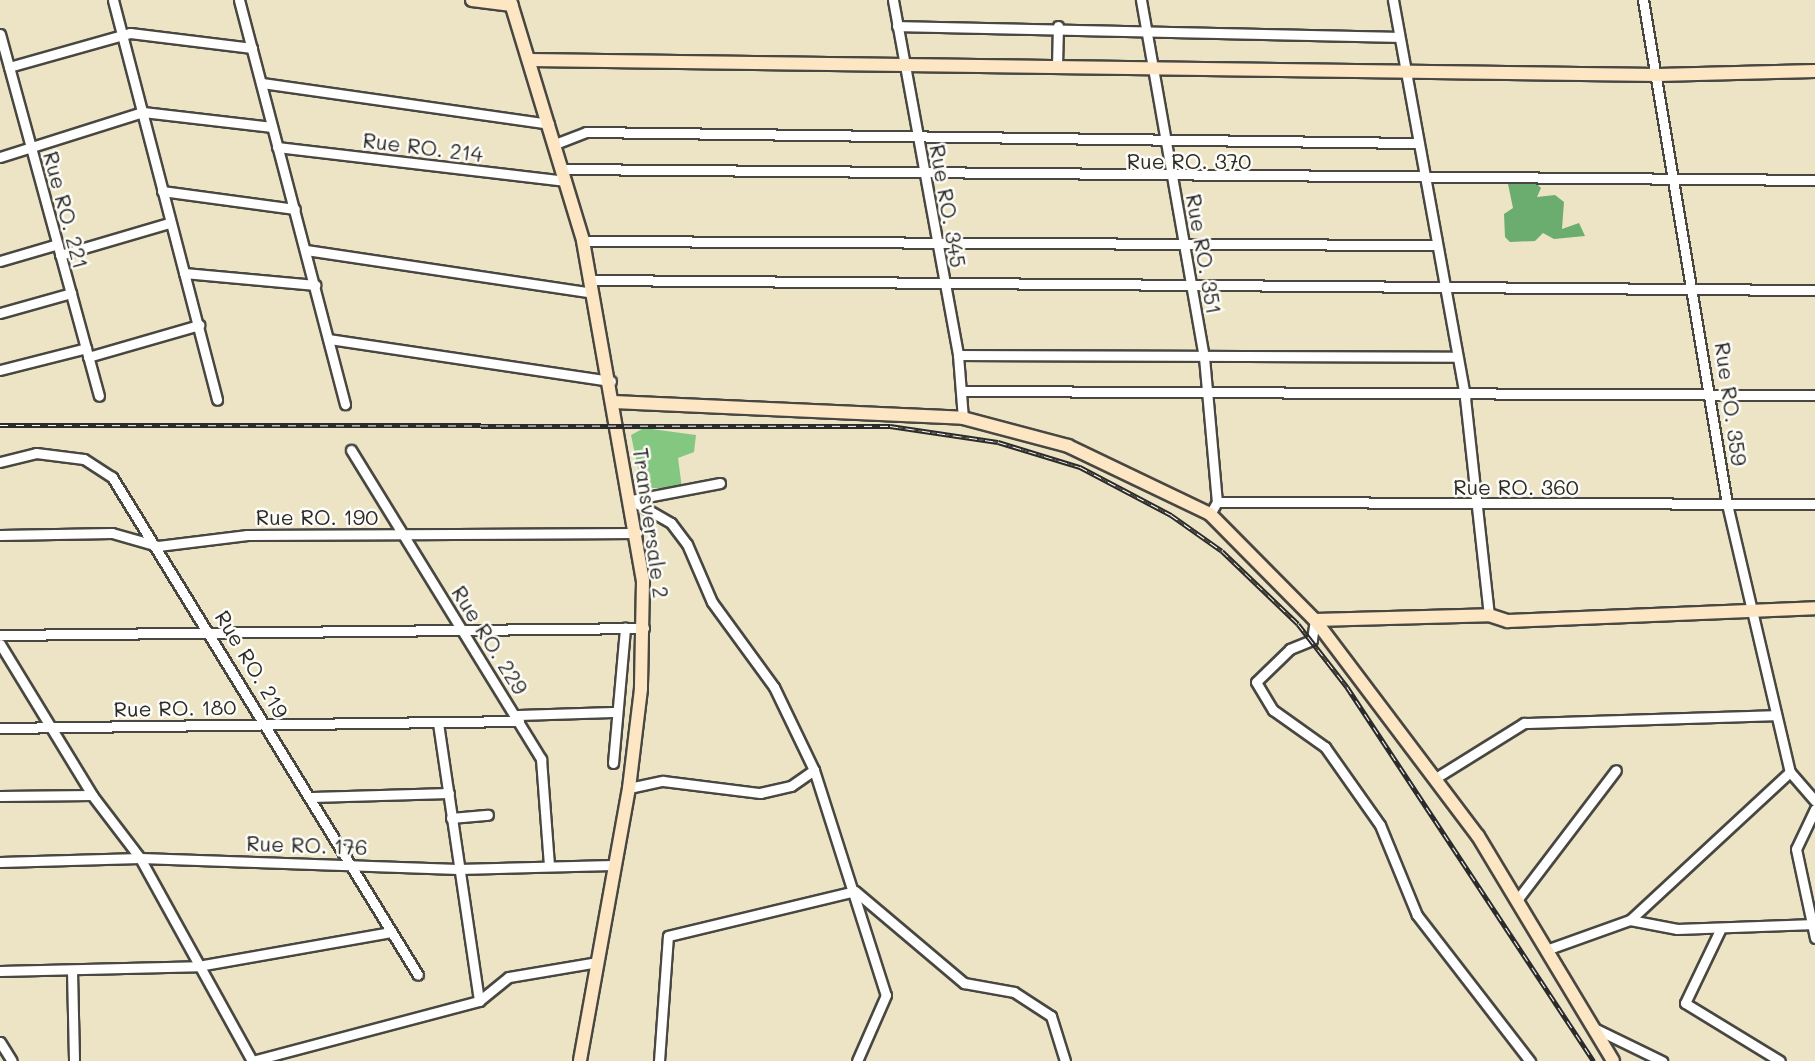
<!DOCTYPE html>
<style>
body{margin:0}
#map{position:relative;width:1815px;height:1061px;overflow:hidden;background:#ede4c5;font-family:Mali,sans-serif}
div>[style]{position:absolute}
.green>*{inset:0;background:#84c781}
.forest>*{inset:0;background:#6bac6f}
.roads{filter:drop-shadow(2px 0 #484742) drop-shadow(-2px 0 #484742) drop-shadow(0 2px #484742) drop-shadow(0 -2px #484742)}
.street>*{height:9px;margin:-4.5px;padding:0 4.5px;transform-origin:4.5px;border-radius:4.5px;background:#fff}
.secondary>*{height:12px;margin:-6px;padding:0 6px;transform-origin:6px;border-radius:6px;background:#fce6c4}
.rail>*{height:5px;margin-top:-2.5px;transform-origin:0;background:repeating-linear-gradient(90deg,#fdfcf7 0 8px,#2b2b2b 0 16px);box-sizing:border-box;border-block:2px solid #2b2b2b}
span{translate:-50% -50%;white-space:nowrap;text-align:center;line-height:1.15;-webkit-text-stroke:5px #fdfcf7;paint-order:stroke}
.street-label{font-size:21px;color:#2b2b2b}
</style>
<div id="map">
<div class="green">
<div style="clip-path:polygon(644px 428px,696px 435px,694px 452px,678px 458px,682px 488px,642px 488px,631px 435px)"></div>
</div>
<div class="forest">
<div style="clip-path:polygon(1534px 181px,1541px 188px,1537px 197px,1555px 195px,1564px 202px,1562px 229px,1579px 223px,1585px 236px,1554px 239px,1543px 233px,1535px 241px,1510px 242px,1505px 237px,1504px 214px,1513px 208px,1508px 184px)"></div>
</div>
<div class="roads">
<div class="street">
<div style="left:113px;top:0;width:413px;rotate:75.4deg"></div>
<div style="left:239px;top:0;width:418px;rotate:75.3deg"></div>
<div style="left:893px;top:0;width:361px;rotate:79.6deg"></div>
<div style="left:958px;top:355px;width:63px;rotate:85.5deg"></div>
<div style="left:1141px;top:0;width:363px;rotate:80deg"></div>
<div style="left:1204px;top:357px;width:146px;rotate:84.9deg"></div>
<div style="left:1217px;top:502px;width:14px;rotate:120deg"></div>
<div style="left:1393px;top:0;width:404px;rotate:79.7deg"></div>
<div style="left:1465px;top:398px;width:218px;rotate:83.7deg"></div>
<div style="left:1643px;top:0;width:511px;rotate:80.54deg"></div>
<div style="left:1727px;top:504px;width:275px;rotate:76.8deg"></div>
<div style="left:1790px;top:772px;width:38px;rotate:49deg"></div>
<div style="left:897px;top:26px;width:501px;rotate:1.26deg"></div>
<div style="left:0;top:34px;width:375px;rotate:74.7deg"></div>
<div style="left:1057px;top:66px;width:40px;rotate:-88.6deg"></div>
<div style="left:9px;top:67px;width:126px;rotate:-15.7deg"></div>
<div style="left:130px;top:33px;width:123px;rotate:7deg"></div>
<div style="left:262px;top:83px;width:290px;rotate:8.1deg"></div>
<div style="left:555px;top:144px;width:33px;rotate:-21deg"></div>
<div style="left:586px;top:132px;width:831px;rotate:0.76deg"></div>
<div style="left:277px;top:147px;width:291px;rotate:6.7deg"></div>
<div style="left:0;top:157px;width:150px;rotate:-17.5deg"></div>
<div style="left:143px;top:112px;width:130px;rotate:6.6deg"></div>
<div style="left:562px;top:169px;width:1253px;rotate:0.5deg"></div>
<div style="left:162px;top:191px;width:134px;rotate:7.7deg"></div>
<div style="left:583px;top:241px;width:851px;rotate:0.27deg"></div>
<div style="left:306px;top:250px;width:290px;rotate:8.5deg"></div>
<div style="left:60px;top:255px;width:114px;rotate:-16.4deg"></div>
<div style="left:0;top:261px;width:60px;rotate:-16.3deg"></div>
<div style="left:184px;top:273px;width:132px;rotate:5.2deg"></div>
<div style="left:590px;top:280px;width:1225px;rotate:0.47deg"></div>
<div style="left:0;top:313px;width:74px;rotate:-15.7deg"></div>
<div style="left:329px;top:339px;width:285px;rotate:8.5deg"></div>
<div style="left:958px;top:355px;width:498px;rotate:0.2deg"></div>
<div style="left:88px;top:357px;width:116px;rotate:-16.1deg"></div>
<div style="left:0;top:370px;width:89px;rotate:-14.3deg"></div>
<div style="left:963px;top:391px;width:852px;rotate:0.27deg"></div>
<div style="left:351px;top:450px;width:363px;rotate:58.4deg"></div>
<div style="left:541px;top:759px;width:106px;rotate:85.7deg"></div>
<div style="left:0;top:462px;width:37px;rotate:-14deg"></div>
<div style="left:36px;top:453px;width:48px;rotate:7.1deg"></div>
<div style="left:84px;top:459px;width:33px;rotate:33deg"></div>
<div style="left:112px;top:477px;width:584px;rotate:58.43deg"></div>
<div style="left:720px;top:483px;width:91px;rotate:169.2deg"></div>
<div style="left:631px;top:500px;width:46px;rotate:29.9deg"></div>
<div style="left:671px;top:523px;width:26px;rotate:53deg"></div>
<div style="left:687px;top:544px;width:63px;rotate:66.7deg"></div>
<div style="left:712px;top:602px;width:105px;rotate:53.9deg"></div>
<div style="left:774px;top:687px;width:92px;rotate:64.3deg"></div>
<div style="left:814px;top:770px;width:236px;rotate:72.3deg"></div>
<div style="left:886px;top:995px;width:72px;rotate:113.7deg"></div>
<div style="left:1217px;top:502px;width:598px;rotate:0.19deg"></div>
<div style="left:0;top:535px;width:112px;rotate:-1deg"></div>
<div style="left:112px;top:533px;width:48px;rotate:15.8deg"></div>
<div style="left:158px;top:546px;width:90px;rotate:-7deg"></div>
<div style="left:247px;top:535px;width:390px;rotate:-0.3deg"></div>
<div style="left:1315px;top:620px;width:20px;rotate:99deg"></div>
<div style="left:1312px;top:640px;width:24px;rotate:158deg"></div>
<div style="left:1290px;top:649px;width:47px;rotate:135.9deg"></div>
<div style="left:1256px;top:682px;width:33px;rotate:59deg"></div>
<div style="left:1273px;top:710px;width:64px;rotate:35.4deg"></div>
<div style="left:1325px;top:747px;width:95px;rotate:54.8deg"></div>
<div style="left:1380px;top:825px;width:97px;rotate:67.7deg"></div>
<div style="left:1417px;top:915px;width:185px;rotate:52.3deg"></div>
<div style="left:0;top:635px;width:644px;rotate:-0.62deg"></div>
<div style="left:0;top:644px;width:177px;rotate:58.6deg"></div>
<div style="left:92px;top:795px;width:79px;rotate:52.7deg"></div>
<div style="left:140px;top:858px;width:232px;rotate:61.1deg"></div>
<div style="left:515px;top:715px;width:101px;rotate:-1.7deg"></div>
<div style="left:438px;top:723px;width:281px;rotate:81.6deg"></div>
<div style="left:0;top:728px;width:519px;rotate:-0.77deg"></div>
<div style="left:613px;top:763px;width:136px;rotate:-84.9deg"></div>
<div style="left:1434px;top:779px;width:106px;rotate:-31.9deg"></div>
<div style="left:1524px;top:723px;width:252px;rotate:-1.8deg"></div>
<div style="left:629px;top:788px;width:35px;rotate:-12deg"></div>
<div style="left:663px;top:781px;width:98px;rotate:7.1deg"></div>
<div style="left:760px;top:793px;width:32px;rotate:-13deg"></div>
<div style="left:791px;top:786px;width:28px;rotate:-35deg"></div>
<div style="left:0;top:796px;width:92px;rotate:-0.6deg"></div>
<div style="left:312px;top:797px;width:137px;rotate:-1.7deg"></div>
<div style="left:1815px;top:809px;width:44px;rotate:115.4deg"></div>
<div style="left:1796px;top:849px;width:91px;rotate:77.9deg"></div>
<div style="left:451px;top:818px;width:37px;rotate:-5deg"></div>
<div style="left:0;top:862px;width:140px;rotate:-1.6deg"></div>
<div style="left:140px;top:858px;width:318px;rotate:2deg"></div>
<div style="left:458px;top:869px;width:155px;rotate:-1.5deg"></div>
<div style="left:1517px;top:900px;width:163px;rotate:-52.7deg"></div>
<div style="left:1630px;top:920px;width:218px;rotate:-42.8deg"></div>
<div style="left:1720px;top:930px;width:81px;rotate:115.6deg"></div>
<div style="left:1685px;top:1003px;width:111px;rotate:31.4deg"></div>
<div style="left:1546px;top:950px;width:89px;rotate:-19.7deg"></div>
<div style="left:1630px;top:920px;width:48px;rotate:10.8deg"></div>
<div style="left:1677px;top:929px;width:138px;rotate:-2.1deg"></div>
<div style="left:0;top:971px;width:198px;rotate:-1.4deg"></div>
<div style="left:198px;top:966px;width:196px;rotate:-10deg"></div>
<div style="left:72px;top:971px;width:90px;rotate:88.7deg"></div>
<div style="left:1594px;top:1028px;width:76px;rotate:25.9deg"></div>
<div style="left:0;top:1042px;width:22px;rotate:58deg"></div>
<div style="left:252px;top:1061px;width:235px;rotate:-14.8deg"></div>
<div style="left:479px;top:1001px;width:38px;rotate:-39deg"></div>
<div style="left:509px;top:977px;width:90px;rotate:-9.6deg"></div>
<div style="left:659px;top:1061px;width:125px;rotate:-85.9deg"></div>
<div style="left:668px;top:936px;width:192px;rotate:-13.5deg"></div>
<div style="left:855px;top:891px;width:143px;rotate:40.2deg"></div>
<div style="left:964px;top:983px;width:51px;rotate:10.2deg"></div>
<div style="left:1014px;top:992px;width:44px;rotate:33deg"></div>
<div style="left:1051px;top:1016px;width:47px;rotate:72.7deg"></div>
</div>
<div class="secondary">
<div style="left:472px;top:0;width:40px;rotate:7.1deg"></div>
<div style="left:510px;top:0;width:252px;rotate:73.1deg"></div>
<div style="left:583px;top:241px;width:345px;rotate:80deg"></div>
<div style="left:643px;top:581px;width:108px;rotate:91.1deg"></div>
<div style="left:641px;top:689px;width:100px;rotate:96.9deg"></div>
<div style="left:629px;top:788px;width:277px;rotate:100.2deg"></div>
<div style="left:530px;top:60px;width:1128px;rotate:0.76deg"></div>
<div style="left:1658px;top:75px;width:157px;rotate:-1.5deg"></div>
<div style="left:614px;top:402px;width:349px;rotate:2.6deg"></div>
<div style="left:963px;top:418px;width:109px;rotate:14.9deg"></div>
<div style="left:1068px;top:446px;width:157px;rotate:25.6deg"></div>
<div style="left:1210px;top:514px;width:149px;rotate:45.3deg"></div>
<div style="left:1315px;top:620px;width:271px;rotate:53deg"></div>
<div style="left:1478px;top:836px;width:262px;rotate:59deg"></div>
<div style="left:1315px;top:620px;width:174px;rotate:-1.6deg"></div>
<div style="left:1489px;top:615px;width:20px;rotate:18deg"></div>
<div style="left:1508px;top:621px;width:307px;rotate:-2.4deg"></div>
</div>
</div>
<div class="rail">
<div style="left:0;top:425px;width:890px;rotate:0.06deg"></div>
<div style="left:890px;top:426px;width:109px;rotate:8.4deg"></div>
<div style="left:998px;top:442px;width:86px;rotate:17deg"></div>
<div style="left:1080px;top:467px;width:103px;rotate:27.8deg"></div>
<div style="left:1171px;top:515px;width:62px;rotate:35.2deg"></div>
<div style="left:1222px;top:551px;width:105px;rotate:43.8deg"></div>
<div style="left:1298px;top:624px;width:80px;rotate:52.1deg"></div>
<div style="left:1347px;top:687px;width:448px;rotate:56.6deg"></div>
</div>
<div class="street-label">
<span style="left:423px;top:147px;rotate:7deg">Rue RO. 214</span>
<span style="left:1189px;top:161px">Rue RO. 370</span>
<span style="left:948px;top:206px;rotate:80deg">Rue RO. 345</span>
<span style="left:66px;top:210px;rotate:75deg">Rue RO. 221</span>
<span style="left:1204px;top:254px;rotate:80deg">Rue RO. 351</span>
<span style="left:1731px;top:404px;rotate:82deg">Rue RO. 359</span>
<span style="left:1516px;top:487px">Rue RO. 360</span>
<span style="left:317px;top:517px">Rue RO. 190</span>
<span style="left:651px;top:523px;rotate:82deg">Transversale 2</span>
<span style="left:490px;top:640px;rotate:58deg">Rue RO. 229</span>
<span style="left:252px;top:664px;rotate:59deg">Rue RO. 219</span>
<span style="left:175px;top:708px;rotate:-1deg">Rue RO. 180</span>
<span style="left:307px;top:845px;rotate:2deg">Rue RO. 176</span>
</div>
</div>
